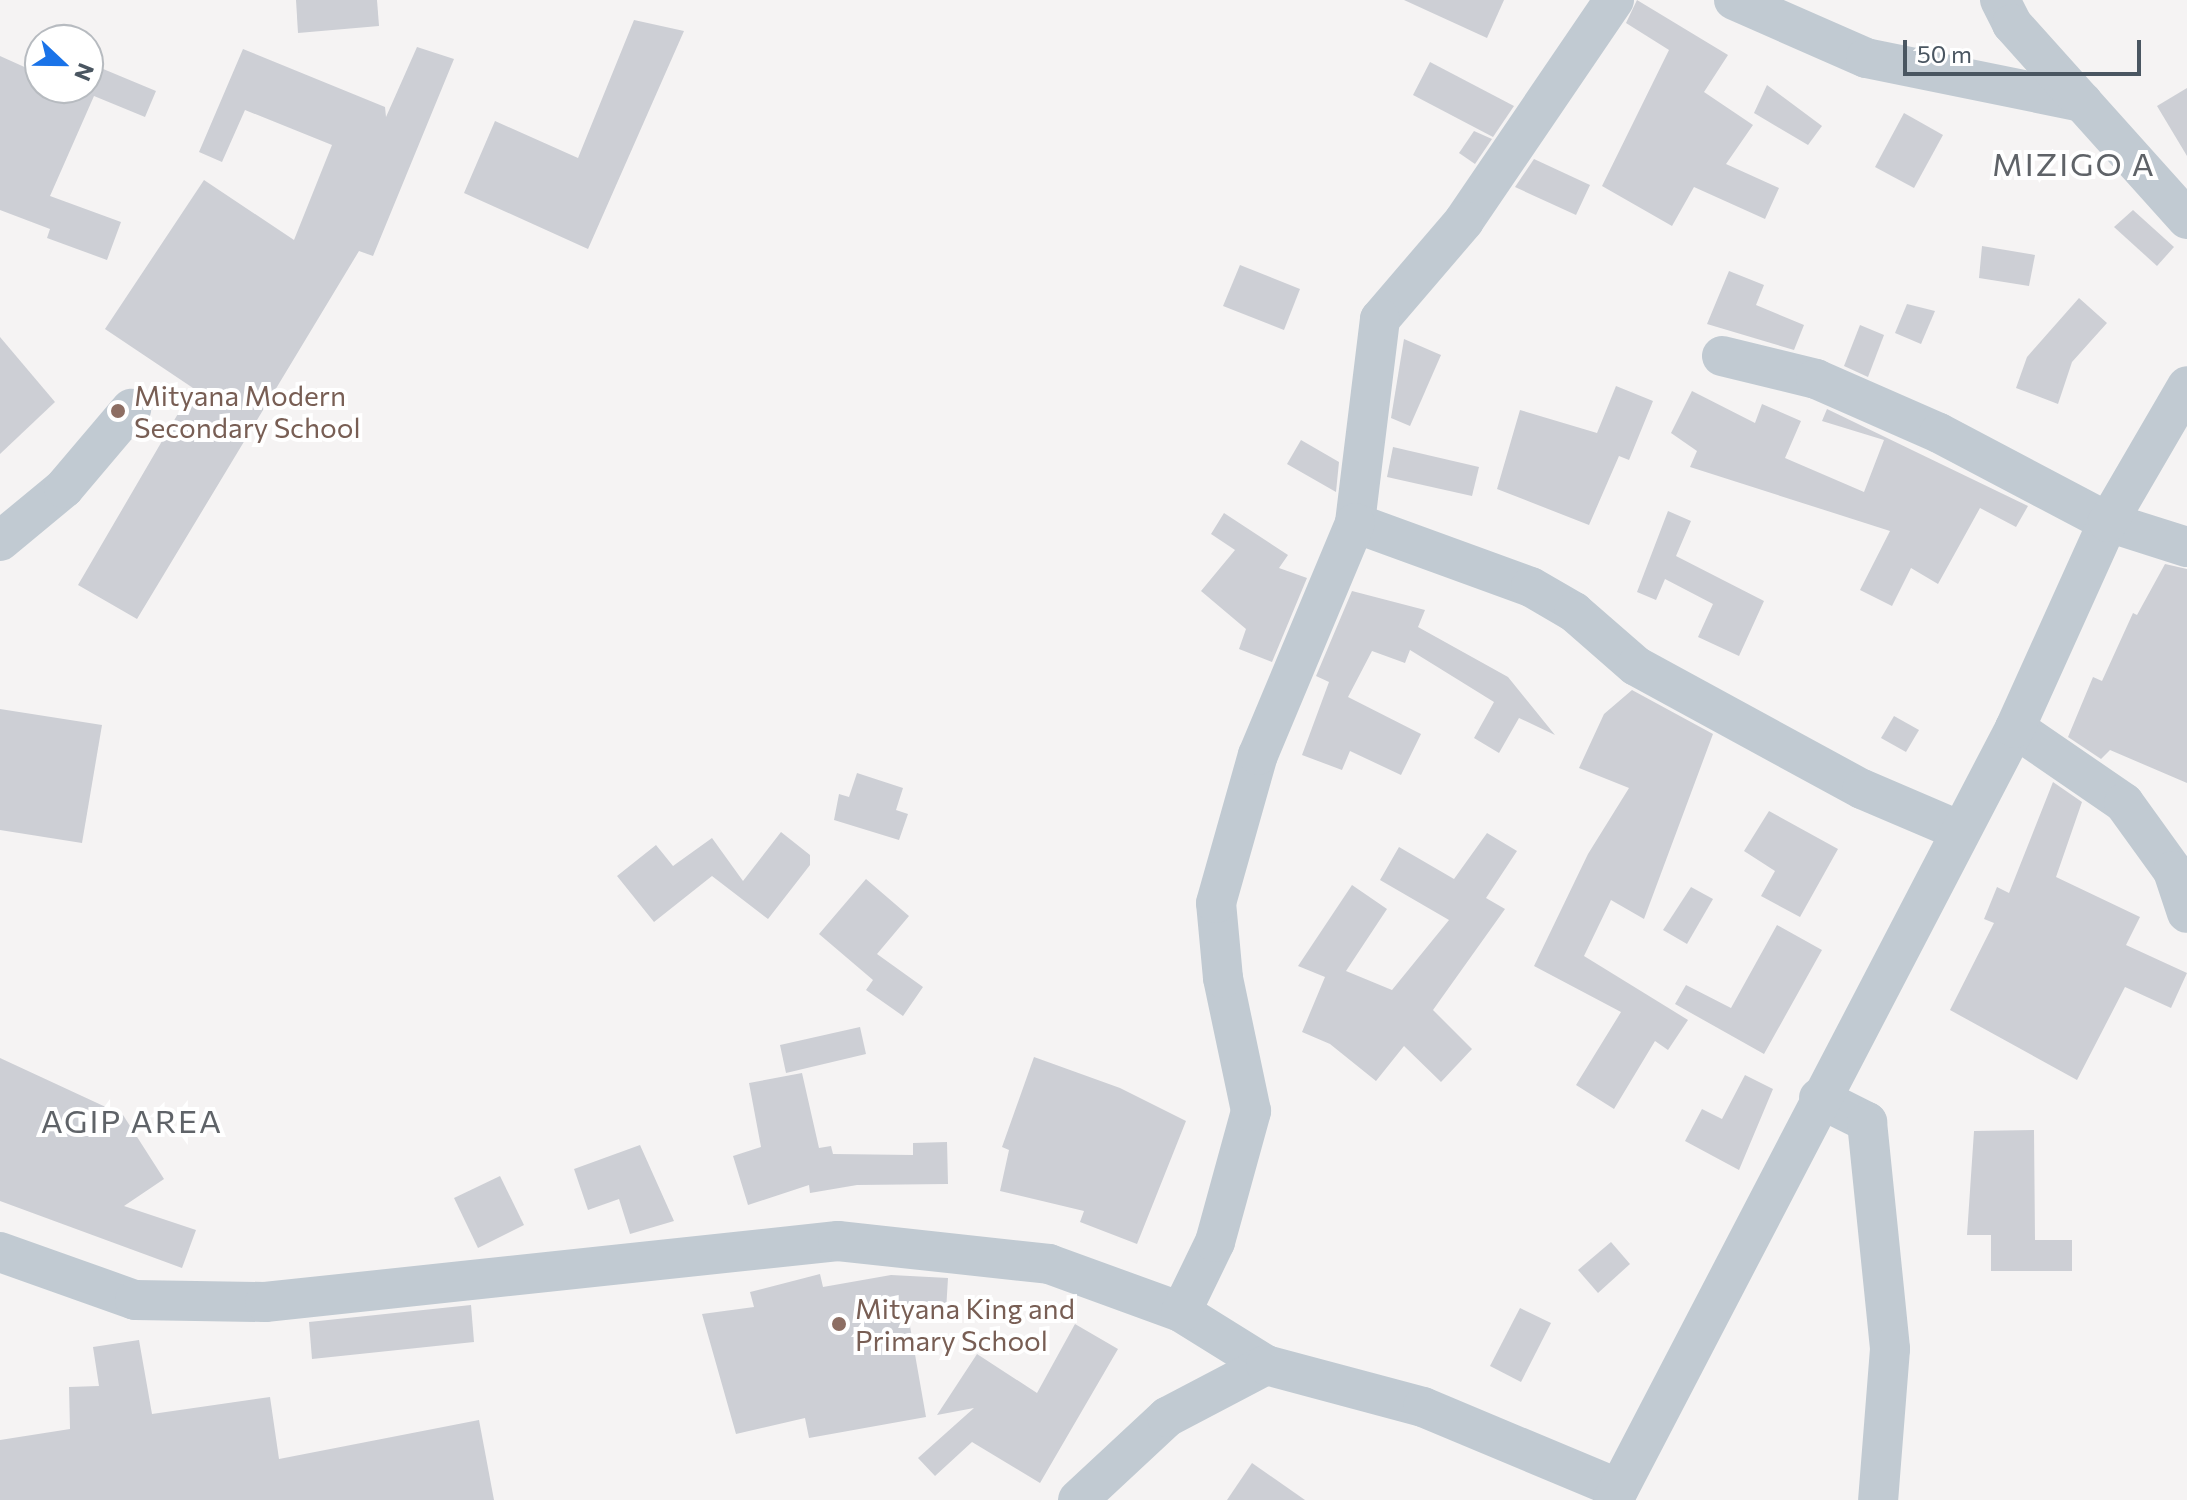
<!DOCTYPE html>
<style>
body{margin:0}
#map{position:relative;width:2187px;height:1500px;overflow:hidden;background:#f5f3f3;font-family:Commissioner,sans-serif}
div>[style]{position:absolute}
.building>*{inset:0;background:#cdcfd5}
.minor>*{height:40px;margin:-20px;padding:0 20px;transform-origin:20px;border-radius:20px;background:#c1cad2}
.dots>*{width:22px;height:22px;translate:-50% -50%;box-sizing:border-box;border:4px solid #fff;border-radius:50%}
span{translate:-50% -50%;white-space:nowrap;text-align:center;line-height:1.15;-webkit-text-stroke:8px #fff;paint-order:stroke}
.education-label{font-size:28px;color:#785e54}
.left{translate:0 -50%;text-align:left}
.quarter-label{font-size:32px;color:#5f6368;letter-spacing:2px}
.north{position:absolute;left:24px;top:24px;width:80px;height:80px;box-sizing:border-box;background:#fff;border:2px solid #b7bbc0;border-radius:50%;rotate:112deg;font-size:22px;font-weight:700;line-height:32px;text-align:center;color:#4a5661}
.north::after{content:'';display:block;margin:auto;width:28px;height:36px;background:#1a73e8;clip-path:polygon(50% 0,100% 100%,50% 72%,0 100%)}
.scale{position:absolute;left:1903px;top:40px;width:238px;height:36px;box-sizing:border-box;border:4px solid #4a5661;border-top:0;padding-left:10px;font-size:24px;line-height:28px;white-space:nowrap;color:#4a5661;-webkit-text-stroke:6px #fff;paint-order:stroke}
</style>
<div id="map">
<div class="building">
<div style="clip-path:polygon(296px 0,377px 0,379px 26px,298px 33px)"></div>
<div style="clip-path:polygon(1404px 0,1504px 0,1487px 38px)"></div>
<div style="clip-path:polygon(1637px 0,1728px 55px,1704px 92px,1753px 125px,1726px 164px,1779px 188px,1765px 219px,1694px 187px,1672px 226px,1602px 186px,1669px 50px,1626px 23px)"></div>
<div style="clip-path:polygon(634px 20px,684px 31px,588px 249px,464px 193px,495px 121px,578px 158px)"></div>
<div style="clip-path:polygon(417px 47px,454px 59px,373px 256px,359px 251px,137px 619px,78px 585px,193px 388px,105px 329px,204px 180px,294px 240px,332px 145px,245px 110px,222px 162px,199px 152px,243px 49px,385px 107px,386px 117px)"></div>
<div style="clip-path:polygon(0 56px,40px 74px,40px 88px,88px 88px,96px 66px,156px 91px,145px 117px,94px 96px,50px 196px,121px 222px,107px 260px,47px 238px,50px 229px,0 210px)"></div>
<div style="clip-path:polygon(1430px 62px,1514px 106px,1493px 137px,1413px 95px)"></div>
<div style="clip-path:polygon(1767px 85px,1822px 126px,1808px 145px,1754px 113px)"></div>
<div style="clip-path:polygon(2187px 88px,2187px 156px,2157px 106px)"></div>
<div style="clip-path:polygon(1904px 113px,1943px 135px,1914px 188px,1875px 167px)"></div>
<div style="clip-path:polygon(1474px 131px,1492px 139px,1475px 164px,1459px 153px)"></div>
<div style="clip-path:polygon(1534px 159px,1590px 185px,1576px 215px,1515px 187px)"></div>
<div style="clip-path:polygon(2133px 210px,2174px 247px,2157px 266px,2114px 227px)"></div>
<div style="clip-path:polygon(1982px 246px,2035px 255px,2029px 286px,1979px 278px)"></div>
<div style="clip-path:polygon(1240px 265px,1300px 289px,1284px 330px,1223px 306px)"></div>
<div style="clip-path:polygon(1729px 271px,1764px 285px,1756px 305px,1804px 325px,1794px 350px,1707px 324px)"></div>
<div style="clip-path:polygon(2079px 298px,2107px 323px,2072px 362px,2058px 404px,2016px 388px,2027px 357px)"></div>
<div style="clip-path:polygon(1907px 304px,1935px 311px,1921px 344px,1895px 333px)"></div>
<div style="clip-path:polygon(1860px 325px,1884px 335px,1868px 377px,1844px 366px)"></div>
<div style="clip-path:polygon(0 337px,55px 402px,0 454px)"></div>
<div style="clip-path:polygon(1404px 339px,1441px 355px,1410px 426px,1391px 418px)"></div>
<div style="clip-path:polygon(1616px 386px,1653px 401px,1629px 460px,1619px 456px,1589px 525px,1497px 489px,1520px 410px,1597px 433px)"></div>
<div style="clip-path:polygon(1692px 391px,1755px 423px,1762px 404px,1801px 421px,1785px 458px,1864px 492px,1884px 440px,1822px 421px,1827px 409px,2028px 506px,2016px 527px,1980px 508px,1938px 584px,1911px 568px,1892px 606px,1860px 590px,1890px 531px,1690px 467px,1697px 451px,1671px 433px)"></div>
<div style="clip-path:polygon(1301px 440px,1339px 462px,1336px 492px,1287px 464px)"></div>
<div style="clip-path:polygon(1393px 447px,1479px 467px,1472px 496px,1387px 477px)"></div>
<div style="clip-path:polygon(1668px 511px,1691px 521px,1676px 556px,1764px 601px,1739px 656px,1698px 637px,1713px 604px,1665px 579px,1656px 600px,1637px 592px)"></div>
<div style="clip-path:polygon(1224px 513px,1288px 555px,1279px 568px,1307px 578px,1272px 662px,1239px 649px,1246px 629px,1201px 591px,1235px 550px,1211px 534px)"></div>
<div style="clip-path:polygon(2165px 564px,2187px 569px,2187px 783px,2110px 750px,2101px 759px,2068px 737px,2093px 677px,2102px 681px,2133px 613px,2137px 615px)"></div>
<div style="clip-path:polygon(1352px 591px,1425px 610px,1418px 627px,1508px 677px,1555px 735px,1519px 718px,1499px 753px,1474px 738px,1494px 702px,1410px 650px,1405px 663px,1372px 651px,1348px 697px,1421px 734px,1401px 775px,1350px 751px,1342px 770px,1302px 755px,1329px 682px,1316px 676px)"></div>
<div style="clip-path:polygon(1632px 690px,1713px 734px,1644px 919px,1611px 900px,1584px 956px,1688px 1020px,1668px 1050px,1655px 1041px,1614px 1109px,1576px 1085px,1621px 1012px,1534px 966px,1588px 854px,1629px 788px,1579px 768px,1604px 714px)"></div>
<div style="clip-path:polygon(0 709px,102px 725px,82px 843px,0 830px)"></div>
<div style="clip-path:polygon(1894px 716px,1919px 730px,1906px 752px,1881px 738px)"></div>
<div style="clip-path:polygon(857px 773px,903px 788px,896px 810px,908px 814px,899px 840px,834px 820px,839px 794px,849px 797px)"></div>
<div style="clip-path:polygon(2053px 782px,2082px 802px,2056px 877px,2140px 917px,2126px 945px,2187px 973px,2171px 1008px,2125px 987px,2077px 1080px,1950px 1010px,1994px 923px,1984px 919px,1997px 887px,2009px 893px)"></div>
<div style="clip-path:polygon(1769px 811px,1838px 849px,1800px 917px,1761px 896px,1775px 871px,1744px 851px)"></div>
<div style="clip-path:polygon(781px 832px,810px 855px,810px 865px,768px 919px,712px 876px,654px 922px,617px 876px,656px 845px,673px 866px,712px 838px,743px 881px)"></div>
<div style="clip-path:polygon(1487px 833px,1517px 851px,1486px 898px,1505px 909px,1433px 1010px,1472px 1049px,1441px 1082px,1404px 1046px,1376px 1081px,1330px 1044px,1302px 1032px,1325px 977px,1298px 966px,1352px 885px,1387px 909px,1346px 971px,1392px 990px,1449px 920px,1380px 880px,1399px 847px,1454px 879px)"></div>
<div style="clip-path:polygon(866px 879px,909px 916px,877px 954px,923px 987px,903px 1016px,866px 990px,873px 980px,819px 934px)"></div>
<div style="clip-path:polygon(1691px 887px,1713px 899px,1687px 944px,1663px 930px)"></div>
<div style="clip-path:polygon(1777px 925px,1822px 950px,1764px 1054px,1675px 1004px,1686px 985px,1731px 1008px)"></div>
<div style="clip-path:polygon(860px 1027px,866px 1054px,786px 1073px,780px 1045px)"></div>
<div style="clip-path:polygon(1034px 1057px,1120px 1088px,1186px 1121px,1137px 1244px,1080px 1222px,1084px 1211px,1000px 1191px,1009px 1150px,1002px 1147px)"></div>
<div style="clip-path:polygon(0 1058px,123px 1115px,164px 1179px,124px 1206px,196px 1230px,182px 1268px,0 1201px)"></div>
<div style="clip-path:polygon(802px 1073px,819px 1148px,831px 1146px,833px 1154px,913px 1155px,913px 1143px,947px 1142px,948px 1184px,857px 1185px,810px 1193px,809px 1185px,748px 1205px,733px 1156px,761px 1147px,749px 1083px)"></div>
<div style="clip-path:polygon(1745px 1075px,1773px 1089px,1739px 1170px,1685px 1141px,1702px 1109px,1722px 1119px)"></div>
<div style="clip-path:polygon(2034px 1130px,2035px 1240px,2072px 1240px,2072px 1271px,1991px 1271px,1991px 1235px,1967px 1235px,1974px 1131px)"></div>
<div style="clip-path:polygon(640px 1145px,674px 1221px,630px 1234px,619px 1199px,588px 1210px,574px 1169px)"></div>
<div style="clip-path:polygon(500px 1176px,524px 1225px,478px 1248px,454px 1198px)"></div>
<div style="clip-path:polygon(1611px 1242px,1630px 1264px,1598px 1293px,1578px 1270px)"></div>
<div style="clip-path:polygon(820px 1274px,823px 1287px,891px 1275px,948px 1278px,946px 1311px,907px 1309px,926px 1417px,809px 1438px,805px 1418px,736px 1434px,702px 1314px,754px 1307px,750px 1292px)"></div>
<div style="clip-path:polygon(471px 1305px,474px 1342px,312px 1359px,309px 1322px)"></div>
<div style="clip-path:polygon(1520px 1308px,1551px 1323px,1521px 1382px,1490px 1366px)"></div>
<div style="clip-path:polygon(1075px 1324px,1118px 1349px,1040px 1483px,972px 1442px,935px 1476px,918px 1458px,974px 1408px,937px 1415px,977px 1354px,1037px 1393px)"></div>
<div style="clip-path:polygon(139px 1340px,152px 1414px,270px 1397px,279px 1459px,479px 1420px,494px 1500px,0 1500px,0 1440px,70px 1429px,69px 1387px,99px 1386px,93px 1347px)"></div>
<div style="clip-path:polygon(1252px 1463px,1305px 1500px,1227px 1500px)"></div>
</div>
<div class="minor">
<div style="left:1614px;top:0;width:267px;rotate:124.2deg"></div>
<div style="left:1464px;top:221px;width:129px;rotate:130.6deg"></div>
<div style="left:1380px;top:319px;width:206px;rotate:97deg"></div>
<div style="left:1355px;top:523px;width:187px;rotate:20deg"></div>
<div style="left:1531px;top:587px;width:50px;rotate:30.2deg"></div>
<div style="left:1574px;top:612px;width:82px;rotate:41.1deg"></div>
<div style="left:1636px;top:666px;width:257px;rotate:28.6deg"></div>
<div style="left:1862px;top:789px;width:104px;rotate:23.1deg"></div>
<div style="left:1734px;top:0;width:144px;rotate:23.7deg"></div>
<div style="left:1866px;top:58px;width:221px;rotate:11.5deg"></div>
<div style="left:2000px;top:0;width:27px;rotate:63deg"></div>
<div style="left:2012px;top:24px;width:262px;rotate:48.1deg"></div>
<div style="left:1722px;top:356px;width:97px;rotate:13.7deg"></div>
<div style="left:1816px;top:379px;width:134px;rotate:23.7deg"></div>
<div style="left:1939px;top:433px;width:191px;rotate:27.8deg"></div>
<div style="left:2108px;top:522px;width:83px;rotate:17.6deg"></div>
<div style="left:0;top:541px;width:83px;rotate:-39.6deg"></div>
<div style="left:64px;top:488px;width:104px;rotate:-49.7deg"></div>
<div style="left:2015px;top:728px;width:132px;rotate:34.5deg"></div>
<div style="left:2124px;top:803px;width:84px;rotate:54.2deg"></div>
<div style="left:2173px;top:871px;width:44px;rotate:71.6deg"></div>
<div style="left:1819px;top:1098px;width:54px;rotate:26.6deg"></div>
<div style="left:1867px;top:1122px;width:228px;rotate:84.2deg"></div>
<div style="left:1890px;top:1349px;width:151px;rotate:94.5deg"></div>
<div style="left:0;top:1252px;width:143px;rotate:19.6deg"></div>
<div style="left:135px;top:1300px;width:130px;rotate:0.9deg"></div>
<div style="left:265px;top:1302px;width:576px;rotate:-6.08deg"></div>
<div style="left:838px;top:1241px;width:212px;rotate:6.2deg"></div>
<div style="left:1049px;top:1264px;width:140px;rotate:20deg"></div>
<div style="left:1266px;top:1365px;width:100px;rotate:-148.1deg"></div>
<div style="left:1181px;top:1312px;width:78px;rotate:-64.1deg"></div>
<div style="left:1215px;top:1242px;width:136px;rotate:-74.6deg"></div>
<div style="left:1251px;top:1111px;width:136px;rotate:-101.9deg"></div>
<div style="left:1223px;top:978px;width:75px;rotate:-95.3deg"></div>
<div style="left:1216px;top:903px;width:154px;rotate:-74.2deg"></div>
<div style="left:1258px;top:755px;width:251px;rotate:-67.3deg"></div>
<div style="left:1078px;top:1500px;width:122px;rotate:-43deg"></div>
<div style="left:1167px;top:1417px;width:112px;rotate:-27.7deg"></div>
<div style="left:1266px;top:1365px;width:163px;rotate:15deg"></div>
<div style="left:1423px;top:1407px;width:212px;rotate:22.7deg"></div>
<div style="left:1613px;top:1500px;width:870px;rotate:-62.49deg"></div>
<div style="left:2015px;top:728px;width:226px;rotate:-65.7deg"></div>
<div style="left:2108px;top:522px;width:157px;rotate:-59.8deg"></div>
</div>
<div class="dots">
<div style="left:118px;top:411px;background:#8d6e63"></div>
<div style="left:839px;top:1324px;background:#8d6e63"></div>
</div>
<div class="education-label">
<span class="left" style="left:134px;top:411px">Mityana Modern<br>Secondary School</span>
<span class="left" style="left:855px;top:1324px">Mityana King and<br>Primary School</span>
</div>
<div class="quarter-label">
<span style="left:2074px;top:163px">MIZIGO A</span>
<span style="left:132px;top:1120px">AGIP AREA</span>
</div>
<div class="north">N</div>
<div class="scale">50 m</div>
</div>
